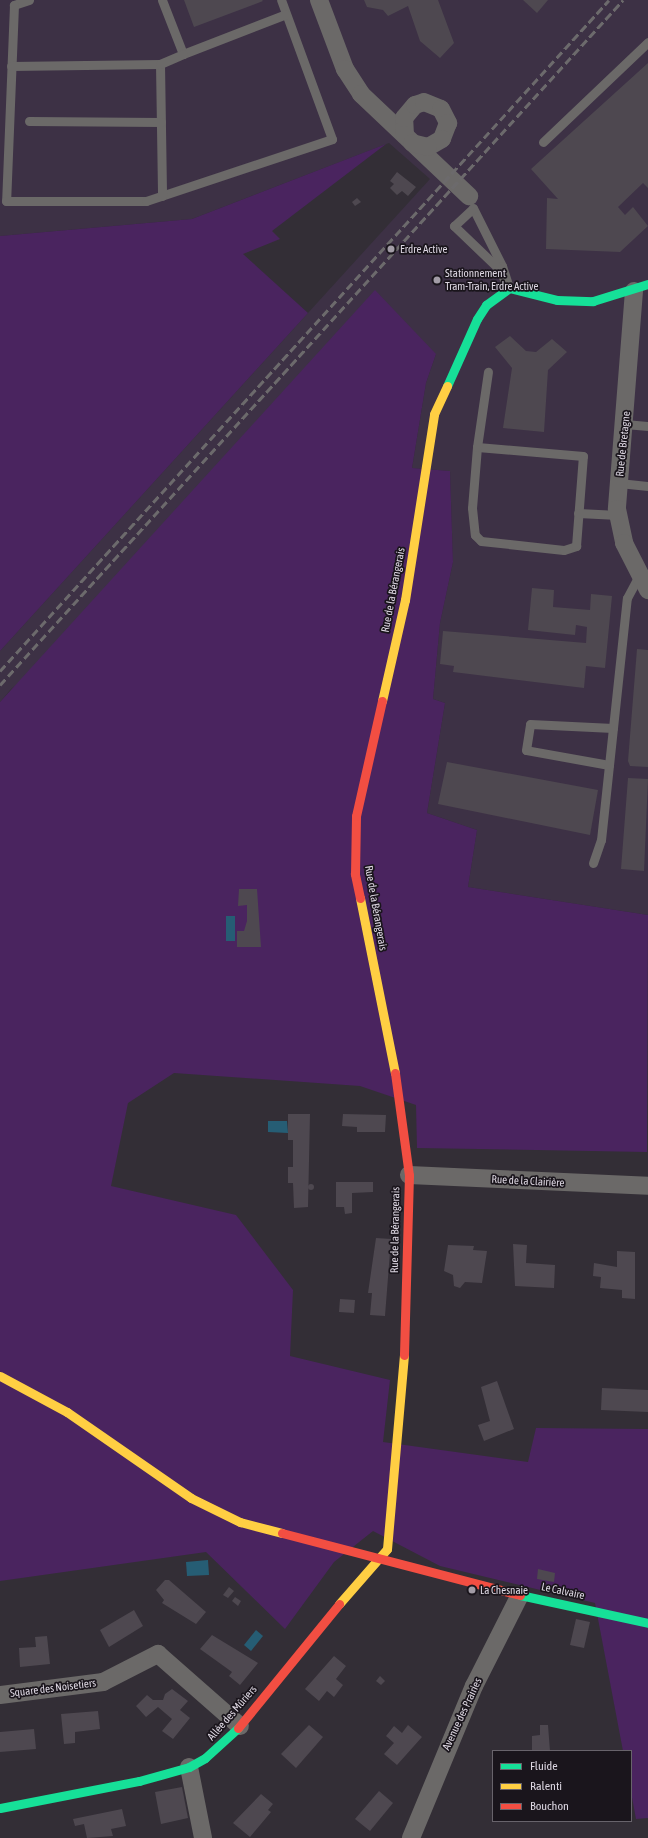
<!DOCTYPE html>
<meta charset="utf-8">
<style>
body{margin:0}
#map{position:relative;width:648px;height:1838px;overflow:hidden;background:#332e36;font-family:"Asap Condensed",sans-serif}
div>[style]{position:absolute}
.built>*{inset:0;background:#3d3145}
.green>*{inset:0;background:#4a245f}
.water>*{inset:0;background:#265d74}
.building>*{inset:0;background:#4e4850}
.round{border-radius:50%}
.lane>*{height:9px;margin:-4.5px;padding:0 4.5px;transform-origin:4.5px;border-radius:4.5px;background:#6b6968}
.street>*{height:18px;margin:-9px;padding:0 9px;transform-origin:9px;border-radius:9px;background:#6b6968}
.fast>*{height:9px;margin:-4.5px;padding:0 4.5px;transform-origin:4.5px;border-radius:4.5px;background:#16e098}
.slow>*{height:9px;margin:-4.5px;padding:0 4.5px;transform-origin:4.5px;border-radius:4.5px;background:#ffcf43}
.jam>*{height:9px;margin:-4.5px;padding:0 4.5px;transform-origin:4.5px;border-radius:4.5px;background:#f24e42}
.rail>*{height:3px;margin-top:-1.5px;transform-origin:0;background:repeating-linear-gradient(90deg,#6c6a6c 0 8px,transparent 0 12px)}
.dots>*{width:11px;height:11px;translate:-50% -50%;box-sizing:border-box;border:2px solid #1a151c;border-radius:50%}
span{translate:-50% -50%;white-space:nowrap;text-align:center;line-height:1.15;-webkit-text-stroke:3.5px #1a151c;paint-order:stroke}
.poi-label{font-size:11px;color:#ddd7e2}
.left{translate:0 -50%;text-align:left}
.street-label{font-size:11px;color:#ddd7e2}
.legend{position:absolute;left:492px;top:1750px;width:140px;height:72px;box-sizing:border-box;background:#1a151c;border:1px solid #68636b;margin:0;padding:5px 7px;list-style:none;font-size:12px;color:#ddd7e2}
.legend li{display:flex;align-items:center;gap:8px;height:20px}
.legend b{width:20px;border:1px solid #68636b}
</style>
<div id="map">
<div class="built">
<div style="clip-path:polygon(0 0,648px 0,648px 915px,468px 887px,477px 830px,427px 813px,445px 703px,433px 699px,440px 623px,453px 562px,450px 471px,412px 468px,426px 383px,436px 354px,11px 689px,0 702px,0 651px,430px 179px,389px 143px,192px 219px,0 236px)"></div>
</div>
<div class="green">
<div style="clip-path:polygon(386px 144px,272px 231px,280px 239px,243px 254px,308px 313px,0 651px,0 236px,192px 219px)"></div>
<div style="clip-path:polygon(375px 290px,436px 354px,426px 383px,412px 468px,450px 471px,453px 562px,440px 623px,433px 699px,445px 703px,427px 813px,477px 830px,468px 887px,648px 915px,647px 1152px,417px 1148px,416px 1105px,360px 1086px,174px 1073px,128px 1103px,111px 1186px,236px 1215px,293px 1290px,290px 1356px,390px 1380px,383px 1442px,528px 1462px,536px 1428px,648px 1429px,648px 1818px,636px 1819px,631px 1792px,631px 1751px,623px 1751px,595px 1603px,440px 1566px,373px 1531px,334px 1562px,285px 1629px,206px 1552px,0 1581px,0 702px)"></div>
</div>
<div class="water">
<div style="clip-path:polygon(226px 916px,235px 916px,235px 941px,226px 941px)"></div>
<div style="clip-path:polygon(268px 1121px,287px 1121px,288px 1133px,268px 1132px)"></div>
<div style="clip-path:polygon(208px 1560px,209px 1575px,187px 1576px,186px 1562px)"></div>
<div style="clip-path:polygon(256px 1630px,263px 1636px,251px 1651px,244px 1645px)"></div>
</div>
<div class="building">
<div style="clip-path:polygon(184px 0,262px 0,263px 1px,194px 27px)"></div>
<div style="clip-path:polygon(364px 0,438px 0,454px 43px,440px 58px,420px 41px,408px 6px,388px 16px,383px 10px,367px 7px)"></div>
<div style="clip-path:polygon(523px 0,548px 0,537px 13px)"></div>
<div style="clip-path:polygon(648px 63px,648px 188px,643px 183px,618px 207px,625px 215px,633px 207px,648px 226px,620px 252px,546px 249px,547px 198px,558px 199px,531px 169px)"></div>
<div style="clip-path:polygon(397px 172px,416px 187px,408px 196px,402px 191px,397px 195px,390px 188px,394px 184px,390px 181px)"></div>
<div style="clip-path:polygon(357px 198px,361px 202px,355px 206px,352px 202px)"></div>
<div style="clip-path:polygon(510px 336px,526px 351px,536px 352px,552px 339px,567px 352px,548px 370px,544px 432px,503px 428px,512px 368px,495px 347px)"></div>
<div style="clip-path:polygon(532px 588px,554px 590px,553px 607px,590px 610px,591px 594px,612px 596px,605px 668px,586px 666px,584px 688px,453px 672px,454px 666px,440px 664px,443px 631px,586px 643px,587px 627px,576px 625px,575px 635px,528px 630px)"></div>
<div style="clip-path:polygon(637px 649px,648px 650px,648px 767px,630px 766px,628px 761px)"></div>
<div style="clip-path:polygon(447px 762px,598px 790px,590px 835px,438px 804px)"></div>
<div style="clip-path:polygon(628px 778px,648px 779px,644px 871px,621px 869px)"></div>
<div style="clip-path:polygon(239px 889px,257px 889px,261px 947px,237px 947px,237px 931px,244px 931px,247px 921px,247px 905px,238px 906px)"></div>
<div style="clip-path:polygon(288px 1114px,310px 1114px,308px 1207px,294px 1208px,293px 1183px,288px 1183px,288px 1167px,293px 1167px,293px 1140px,288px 1140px)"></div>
<div style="clip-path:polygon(343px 1114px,386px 1115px,385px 1132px,357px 1132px,357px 1127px,342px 1126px)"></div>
<div style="clip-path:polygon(336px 1182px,373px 1182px,373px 1192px,352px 1193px,352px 1213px,345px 1214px,344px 1207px,336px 1207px)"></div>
<div class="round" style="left:308px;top:1184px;width:6px;height:6px"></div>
<div style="clip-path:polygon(376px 1238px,391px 1239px,385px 1316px,370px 1315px,372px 1293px,368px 1293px)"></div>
<div style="clip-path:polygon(513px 1244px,527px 1245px,526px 1263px,555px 1265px,554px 1288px,515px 1286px)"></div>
<div style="clip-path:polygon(448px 1245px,474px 1246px,473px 1250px,487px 1251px,482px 1283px,465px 1282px,460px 1288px,454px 1286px,453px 1275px,444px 1271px)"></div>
<div style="clip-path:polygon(617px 1251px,635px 1252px,635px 1299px,622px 1298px,622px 1290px,600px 1288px,601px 1277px,593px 1276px,594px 1263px,617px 1267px)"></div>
<div style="clip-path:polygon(340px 1299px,355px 1300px,354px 1313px,339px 1312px)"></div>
<div style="clip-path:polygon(497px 1381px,514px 1429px,484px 1441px,478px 1425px,490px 1421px,481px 1387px)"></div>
<div style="clip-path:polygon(602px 1388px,648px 1390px,648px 1412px,601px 1410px)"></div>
<div style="clip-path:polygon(538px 1569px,555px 1573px,554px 1582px,537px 1579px)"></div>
<div style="clip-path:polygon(165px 1580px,169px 1580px,206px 1612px,196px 1624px,162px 1603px,164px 1600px,156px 1590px)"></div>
<div style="clip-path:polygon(229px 1587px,234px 1591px,228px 1598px,223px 1595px)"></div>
<div style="clip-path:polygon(235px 1597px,241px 1601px,238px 1606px,232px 1601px)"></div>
<div style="clip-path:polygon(134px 1610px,143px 1626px,109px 1647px,100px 1630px)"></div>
<div style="clip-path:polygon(576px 1619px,590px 1622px,584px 1648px,570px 1645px)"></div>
<div style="clip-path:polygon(212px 1635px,258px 1663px,240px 1685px,229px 1676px,232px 1672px,200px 1649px)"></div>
<div style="clip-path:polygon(47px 1636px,50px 1664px,20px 1667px,19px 1648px,36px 1647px,35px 1637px)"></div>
<div style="clip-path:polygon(334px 1656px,346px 1666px,336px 1679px,343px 1685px,334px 1697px,327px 1691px,319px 1701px,305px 1689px)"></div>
<div style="clip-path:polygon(380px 1676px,385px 1681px,381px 1685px,376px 1681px)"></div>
<div style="clip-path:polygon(172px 1689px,188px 1701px,180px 1710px,190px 1718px,173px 1739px,162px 1731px,172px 1719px,158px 1707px,146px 1717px,136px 1706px,147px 1695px,153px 1700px,163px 1700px,165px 1694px)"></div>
<div style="clip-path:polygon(98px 1711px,100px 1729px,75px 1732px,75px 1743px,64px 1744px,61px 1714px)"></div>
<div style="clip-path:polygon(309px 1725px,323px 1737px,296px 1768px,281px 1754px)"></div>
<div style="clip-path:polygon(408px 1725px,422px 1737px,397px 1765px,384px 1754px,394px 1743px,386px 1736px,394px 1726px,402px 1733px)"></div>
<div style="clip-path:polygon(540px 1725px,548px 1725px,550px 1751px,532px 1751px,532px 1736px,540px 1735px)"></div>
<div style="clip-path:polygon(34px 1729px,36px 1749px,0 1752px,0 1732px)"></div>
<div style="clip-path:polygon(182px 1787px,188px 1818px,161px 1824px,155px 1792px)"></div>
<div style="clip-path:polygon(379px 1791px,393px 1803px,370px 1831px,355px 1819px)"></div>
<div style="clip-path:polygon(261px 1794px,273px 1804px,268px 1810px,271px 1812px,250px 1837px,233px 1823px)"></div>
<div style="clip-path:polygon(122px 1809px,126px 1826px,111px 1829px,113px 1836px,87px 1838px,84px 1824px,75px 1826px,73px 1819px)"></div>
</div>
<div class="lane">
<div style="left:29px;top:0;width:16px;rotate:162deg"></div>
<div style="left:14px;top:5px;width:196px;rotate:92.3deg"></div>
<div style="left:6px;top:201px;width:140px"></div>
<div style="left:146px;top:201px;width:196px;rotate:-18.4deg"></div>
<div style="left:332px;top:139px;width:148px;rotate:-110.1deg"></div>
<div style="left:162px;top:0;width:58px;rotate:68.7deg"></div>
<div style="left:183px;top:54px;width:110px;rotate:-21.2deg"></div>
<div style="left:160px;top:64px;width:132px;rotate:89.1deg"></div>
<div style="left:11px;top:66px;width:149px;rotate:-0.8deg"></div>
<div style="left:160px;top:64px;width:25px;rotate:-23deg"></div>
<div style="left:29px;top:121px;width:132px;rotate:0.4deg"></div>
<div style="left:543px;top:142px;width:145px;rotate:-43.6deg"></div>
<div style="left:473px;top:208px;width:65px;rotate:63.4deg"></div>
<div style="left:502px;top:266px;width:23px;rotate:72deg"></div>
<div style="left:509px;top:288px;width:23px;rotate:-119deg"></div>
<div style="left:498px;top:268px;width:61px;rotate:-136.3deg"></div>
<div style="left:454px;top:226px;width:26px;rotate:-43deg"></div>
<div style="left:625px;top:424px;width:23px;rotate:5deg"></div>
<div style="left:477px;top:447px;width:61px;rotate:94.7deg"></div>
<div style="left:472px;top:508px;width:27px;rotate:84deg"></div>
<div style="left:475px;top:535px;width:8px;rotate:45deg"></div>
<div style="left:481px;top:541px;width:83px;rotate:6.2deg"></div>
<div style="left:564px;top:550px;width:13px;rotate:-18deg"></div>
<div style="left:576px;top:546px;width:90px;rotate:-85.6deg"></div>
<div style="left:583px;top:456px;width:106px;rotate:-175.1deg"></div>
<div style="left:477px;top:447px;width:76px;rotate:-81.7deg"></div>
<div style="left:619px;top:483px;width:29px;rotate:6deg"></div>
<div style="left:578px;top:513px;width:40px;rotate:2.9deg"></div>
<div style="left:609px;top:765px;width:84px;rotate:-169.8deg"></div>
<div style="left:526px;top:750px;width:26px;rotate:-81deg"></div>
<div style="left:530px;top:724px;width:83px;rotate:2.8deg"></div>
<div style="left:593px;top:863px;width:24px;rotate:-71deg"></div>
<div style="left:601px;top:840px;width:243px;rotate:-83.9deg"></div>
<div style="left:627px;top:598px;width:26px;rotate:-62deg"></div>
</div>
<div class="street">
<div style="left:319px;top:0;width:74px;rotate:69.4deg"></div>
<div style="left:345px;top:69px;width:30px;rotate:57deg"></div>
<div style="left:361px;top:94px;width:149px;rotate:43.4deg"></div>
<div style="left:405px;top:135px;width:17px;rotate:-93deg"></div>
<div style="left:404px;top:118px;width:17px;rotate:-50deg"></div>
<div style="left:415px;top:105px;width:9px;rotate:-18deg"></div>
<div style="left:424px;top:102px;width:18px;rotate:22deg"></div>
<div style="left:441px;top:109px;width:16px;rotate:63deg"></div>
<div style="left:448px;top:123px;width:17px;rotate:111deg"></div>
<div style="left:442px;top:139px;width:16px;rotate:150deg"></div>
<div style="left:428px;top:147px;width:16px;rotate:-166deg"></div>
<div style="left:634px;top:291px;width:219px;rotate:94.5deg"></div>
<div style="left:617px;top:509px;width:35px;rotate:78deg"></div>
<div style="left:624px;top:543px;width:53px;rotate:62.9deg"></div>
<div style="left:409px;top:1175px;width:239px;rotate:2.6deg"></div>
<div style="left:0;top:1695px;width:104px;rotate:-7.2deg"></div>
<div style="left:103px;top:1682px;width:62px;rotate:-27deg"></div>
<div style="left:158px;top:1654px;width:109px;rotate:41.3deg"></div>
<div style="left:189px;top:1767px;width:72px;rotate:78.8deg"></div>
<div style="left:411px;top:1838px;width:165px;rotate:-67.5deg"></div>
<div style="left:474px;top:1686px;width:102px;rotate:-63.2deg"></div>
</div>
<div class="fast">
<div style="left:447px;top:386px;width:73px;rotate:-65.9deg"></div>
<div style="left:477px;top:319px;width:17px;rotate:-57deg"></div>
<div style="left:486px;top:305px;width:29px;rotate:-36deg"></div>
<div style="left:509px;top:288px;width:49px;rotate:14deg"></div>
<div style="left:557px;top:300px;width:36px;rotate:2deg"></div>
<div style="left:593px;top:301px;width:58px;rotate:-17.2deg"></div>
<div style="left:520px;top:1595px;width:131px;rotate:12.3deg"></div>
<div style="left:0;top:1808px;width:142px;rotate:-11deg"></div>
<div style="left:139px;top:1781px;width:52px;rotate:-15.6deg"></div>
<div style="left:189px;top:1767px;width:18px;rotate:-29deg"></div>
<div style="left:205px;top:1758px;width:45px;rotate:-42.3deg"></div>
</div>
<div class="slow">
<div style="left:382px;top:701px;width:104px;rotate:-77.2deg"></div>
<div style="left:405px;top:600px;width:188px;rotate:-81.1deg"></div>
<div style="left:434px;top:414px;width:31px;rotate:-65deg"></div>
<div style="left:360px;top:898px;width:178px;rotate:78.7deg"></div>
<div style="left:0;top:1376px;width:76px;rotate:28.2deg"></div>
<div style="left:67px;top:1412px;width:151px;rotate:34.7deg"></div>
<div style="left:191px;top:1498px;width:55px;rotate:26.1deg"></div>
<div style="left:240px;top:1522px;width:43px;rotate:14.7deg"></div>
<div style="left:339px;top:1604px;width:73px;rotate:-48.9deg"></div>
<div style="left:387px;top:1549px;width:195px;rotate:-85deg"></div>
</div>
<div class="jam">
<div style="left:360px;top:898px;width:25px;rotate:-102deg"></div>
<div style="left:355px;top:874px;width:58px;rotate:-89deg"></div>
<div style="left:356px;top:816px;width:118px;rotate:-77.3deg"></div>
<div style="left:395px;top:1073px;width:103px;rotate:82.2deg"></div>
<div style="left:409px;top:1175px;width:180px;rotate:91.6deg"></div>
<div style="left:282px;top:1533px;width:246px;rotate:14.6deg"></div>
<div style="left:238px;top:1728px;width:160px;rotate:-50.8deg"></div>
</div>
<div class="rail">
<div style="left:0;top:671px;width:906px;rotate:-47.77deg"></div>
<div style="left:0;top:685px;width:926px;rotate:-47.71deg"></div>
</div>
<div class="dots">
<div style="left:391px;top:249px;background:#a29ca6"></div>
<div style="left:437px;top:280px;background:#a29ca6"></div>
<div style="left:472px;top:1590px;background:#a29ca6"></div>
</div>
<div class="poi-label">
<span class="left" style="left:400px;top:249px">Erdre Active</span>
<span class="left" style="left:445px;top:280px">Stationnement<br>Tram-Train, Erdre Active</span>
<span class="left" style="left:480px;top:1590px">La Chesnaie</span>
</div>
<div class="street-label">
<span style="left:623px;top:444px;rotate:-84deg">Rue de Bretagne</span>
<span style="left:393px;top:590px;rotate:-79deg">Rue de la Bérangerais</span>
<span style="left:376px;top:908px;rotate:80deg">Rue de la Bérangerais</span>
<span style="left:528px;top:1181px;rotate:3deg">Rue de la Clairière</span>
<span style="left:395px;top:1230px;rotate:-89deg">Rue de la Bérangerais</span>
<span style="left:563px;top:1591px;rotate:12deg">Le Calvaire</span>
<span style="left:53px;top:1688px;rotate:-7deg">Square des Noisetiers</span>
<span style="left:232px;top:1713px;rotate:-49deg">Allée des Mûriers</span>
<span style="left:462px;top:1714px;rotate:-65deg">Avenue des Prairies</span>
</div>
<ul class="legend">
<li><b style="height:5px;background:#16e098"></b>Fluide</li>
<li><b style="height:5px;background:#ffcf43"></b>Ralenti</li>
<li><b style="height:5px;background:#f24e42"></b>Bouchon</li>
</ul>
</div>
